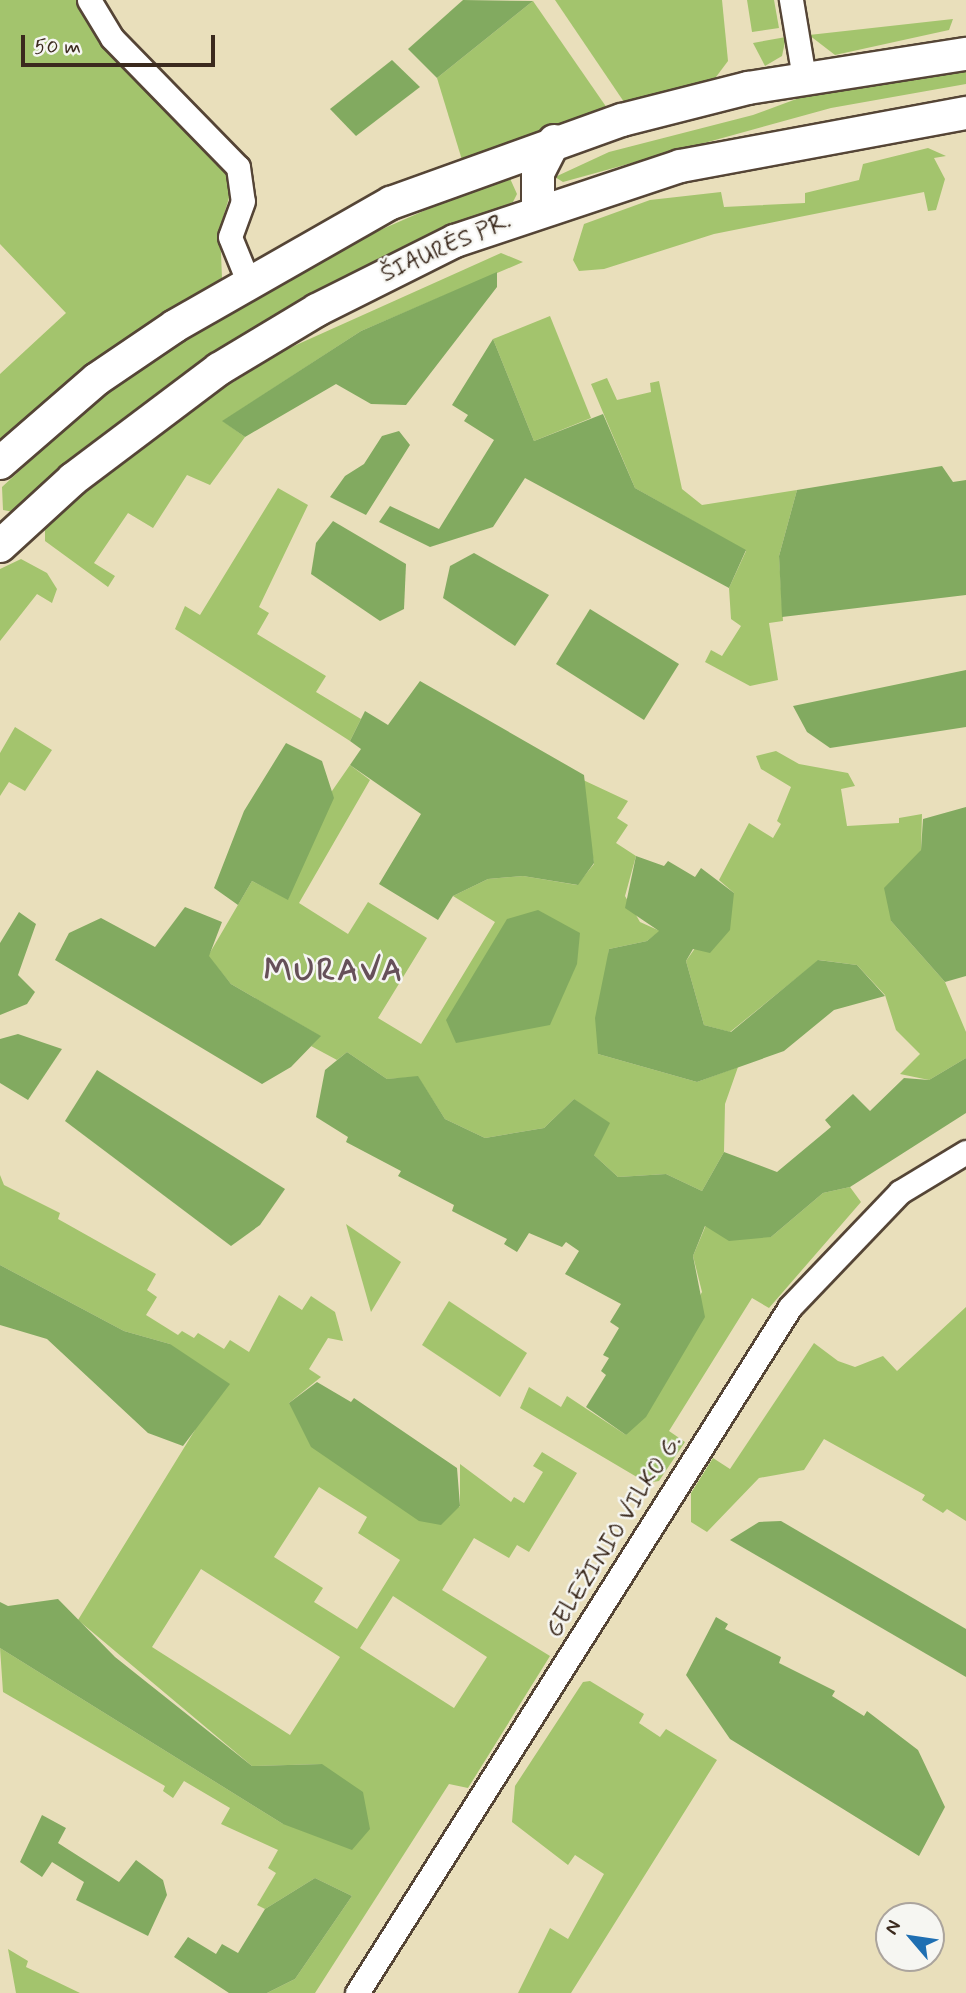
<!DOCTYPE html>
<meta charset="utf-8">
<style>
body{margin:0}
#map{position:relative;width:966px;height:1993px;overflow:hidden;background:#e9dfbb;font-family:Mynerve,sans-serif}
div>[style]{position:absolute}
.green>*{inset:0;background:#a3c46d}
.forest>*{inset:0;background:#82aa60}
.roads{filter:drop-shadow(2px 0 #554536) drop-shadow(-2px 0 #554536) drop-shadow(0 2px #554536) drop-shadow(0 -2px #554536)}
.minor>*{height:23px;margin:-11.5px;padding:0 11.5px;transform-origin:11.5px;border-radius:11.5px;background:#fff}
.secondary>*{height:32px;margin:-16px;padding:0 16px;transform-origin:16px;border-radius:16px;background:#fff}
span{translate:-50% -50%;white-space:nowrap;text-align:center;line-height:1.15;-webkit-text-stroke:5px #f6f6f2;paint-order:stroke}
.street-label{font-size:24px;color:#3b2a1e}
.district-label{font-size:32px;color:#665059;font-weight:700;letter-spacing:2px}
.north{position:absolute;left:875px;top:1902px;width:70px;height:70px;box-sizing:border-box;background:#f6f6f2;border:2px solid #aba49d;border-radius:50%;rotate:299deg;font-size:19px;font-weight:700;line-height:28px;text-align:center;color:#3b2a1e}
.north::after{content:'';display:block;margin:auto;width:24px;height:32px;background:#1f6fb2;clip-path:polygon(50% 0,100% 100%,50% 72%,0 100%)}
.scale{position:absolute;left:21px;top:35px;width:194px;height:32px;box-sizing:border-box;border:4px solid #3b2a1e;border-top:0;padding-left:9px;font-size:21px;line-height:24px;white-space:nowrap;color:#3b2a1e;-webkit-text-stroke:5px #f6f6f2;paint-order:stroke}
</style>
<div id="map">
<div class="green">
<div style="clip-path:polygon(0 0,79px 0,91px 29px,224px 169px,231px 191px,220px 228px,222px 278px,108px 353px,0 444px,0 374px,66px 313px,0 244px)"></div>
<div style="clip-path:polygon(555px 0,722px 0,728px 61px,713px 81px,624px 102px)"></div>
<div style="clip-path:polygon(747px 0,774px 0,779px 28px,752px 32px)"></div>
<div style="clip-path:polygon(533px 1px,607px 108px,462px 160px,437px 78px)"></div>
<div style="clip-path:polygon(953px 19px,949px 30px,835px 55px,809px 35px)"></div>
<div style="clip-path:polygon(786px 37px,782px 56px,765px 66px,753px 43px)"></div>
<div style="clip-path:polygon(966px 69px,966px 84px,831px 108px,563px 182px,555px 177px,609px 152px,753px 115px,826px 88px)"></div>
<div style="clip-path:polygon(928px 148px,946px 156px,934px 158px,945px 179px,936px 210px,928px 211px,924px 192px,714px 234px,604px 269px,579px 271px,573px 260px,584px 224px,650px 200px,721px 192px,724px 207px,805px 203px,805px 193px,859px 180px,863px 164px)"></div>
<div style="clip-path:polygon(508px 174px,517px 194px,513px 202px,402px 248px,266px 324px,154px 395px,27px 504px,14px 512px,3px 510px,2px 487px,103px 394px,185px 336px,330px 252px)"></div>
<div style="clip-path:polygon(501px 253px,523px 262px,361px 331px,223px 421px,245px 437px,210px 485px,187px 475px,153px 528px,128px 513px,94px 563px,115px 576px,108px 587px,45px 541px,45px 523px,161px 427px,285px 350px)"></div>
<div style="clip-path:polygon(550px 316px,591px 418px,534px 441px,493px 339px)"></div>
<div style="clip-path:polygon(607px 378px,617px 400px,651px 392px,650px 383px,659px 381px,682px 489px,702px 505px,797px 490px,779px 556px,783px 621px,769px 623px,778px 680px,750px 686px,705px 662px,711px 650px,722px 656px,741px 626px,731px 619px,729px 588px,746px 551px,635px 488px,591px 384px)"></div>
<div style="clip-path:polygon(278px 488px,308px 505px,259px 607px,269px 613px,257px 634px,326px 676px,316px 692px,361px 719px,350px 741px,175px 629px,185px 606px,200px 615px)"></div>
<div style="clip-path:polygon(21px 559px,47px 573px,57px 589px,52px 603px,37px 594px,0 641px,0 569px)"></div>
<div style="clip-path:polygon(15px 727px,52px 750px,25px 791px,9px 782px,0 796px,0 753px)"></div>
<div style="clip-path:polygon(776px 751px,799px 764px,848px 773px,855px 786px,841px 789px,847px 826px,899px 823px,899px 818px,922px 814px,921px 850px,891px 921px,945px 982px,966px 1032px,966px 1058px,929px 1080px,900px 1074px,920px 1054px,896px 1030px,885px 995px,857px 965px,819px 960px,730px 1032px,704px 1025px,686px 961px,734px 893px,719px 880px,749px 823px,773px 838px,781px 824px,777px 821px,791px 787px,761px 769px,756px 756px)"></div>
<div style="clip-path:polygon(350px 765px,370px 780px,299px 903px,348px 934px,368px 902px,427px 938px,378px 1018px,421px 1044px,495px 922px,453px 896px,488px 879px,523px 876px,577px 885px,594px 864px,581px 779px,628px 801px,617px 818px,628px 825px,616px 843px,636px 856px,625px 896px,640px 922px,660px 931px,647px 941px,609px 949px,598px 1054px,697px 1082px,738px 1067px,725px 1104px,724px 1152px,702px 1191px,666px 1174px,618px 1177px,594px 1155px,574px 1099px,544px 1128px,485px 1138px,445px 1119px,418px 1077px,387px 1079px,347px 1052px,337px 1060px,311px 1046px,320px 1036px,231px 984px,208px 956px,252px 881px,288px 899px,332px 791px)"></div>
<div style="clip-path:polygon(evenodd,0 1175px,4px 1185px,60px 1213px,58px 1219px,156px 1274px,147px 1290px,157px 1297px,146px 1315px,178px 1335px,182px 1331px,194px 1338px,198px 1333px,224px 1349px,230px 1340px,249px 1352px,279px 1295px,302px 1310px,311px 1296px,335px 1312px,343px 1341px,328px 1338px,309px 1369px,321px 1377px,289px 1403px,460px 1507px,460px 1464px,511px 1502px,514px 1497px,524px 1503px,543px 1472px,533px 1466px,542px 1452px,577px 1473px,529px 1552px,517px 1545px,509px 1558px,474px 1538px,442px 1590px,550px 1656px,468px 1788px,449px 1784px,315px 1993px,267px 1993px,295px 1979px,352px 1896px,315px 1878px,265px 1909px,257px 1905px,276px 1873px,268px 1868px,278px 1850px,221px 1824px,230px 1808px,184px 1781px,173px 1798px,163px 1791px,165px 1786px,3px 1692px,0 1648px,283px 1824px,322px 1764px,252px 1766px,78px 1620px,195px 1430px,170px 1344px,124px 1331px,0 1265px,0 1175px,319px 1487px,367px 1517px,358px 1533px,400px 1560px,357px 1629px,314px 1602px,323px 1588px,274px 1557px,319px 1487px,0 1175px,201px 1569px,340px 1657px,290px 1735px,152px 1647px,201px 1569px,0 1175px,393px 1596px,487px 1657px,454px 1708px,360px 1648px,393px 1596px)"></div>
<div style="clip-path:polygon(850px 1187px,861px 1202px,769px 1308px,752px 1298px,669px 1431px,685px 1442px,659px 1481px,647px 1483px,520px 1408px,529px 1387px,561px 1407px,567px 1396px,626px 1435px,702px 1292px,693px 1256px,706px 1225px,771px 1237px,823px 1193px)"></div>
<div style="clip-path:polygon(346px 1224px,401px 1262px,371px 1312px)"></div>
<div style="clip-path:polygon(449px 1301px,527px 1353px,500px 1397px,422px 1345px)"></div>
<div style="clip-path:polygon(966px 1307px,966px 1521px,947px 1509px,943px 1513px,922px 1500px,925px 1495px,824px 1439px,804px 1470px,759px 1478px,707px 1532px,691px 1522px,691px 1493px,713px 1458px,730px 1469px,814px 1343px,838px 1361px,855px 1367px,883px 1356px,897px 1371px)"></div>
<div style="clip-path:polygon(590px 1681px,644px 1714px,639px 1723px,660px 1737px,666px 1729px,717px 1760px,571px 1993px,518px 1993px,550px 1928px,568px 1939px,604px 1874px,575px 1855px,568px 1865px,512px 1822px,515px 1786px,583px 1682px)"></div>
<div style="clip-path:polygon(8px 1949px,28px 1961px,26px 1967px,80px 1993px,16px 1993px)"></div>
</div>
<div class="forest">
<div style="clip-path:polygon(463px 0,533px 1px,437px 78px,408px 49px)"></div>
<div style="clip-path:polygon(392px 60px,420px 87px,356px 136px,330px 109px)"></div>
<div style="clip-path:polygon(497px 272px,497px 287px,406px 405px,371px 404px,336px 384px,245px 437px,222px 421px,361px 331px)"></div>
<div style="clip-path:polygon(493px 339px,534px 441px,603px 414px,635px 488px,746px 550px,729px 588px,525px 478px,493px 527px,430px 547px,379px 522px,390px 506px,439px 529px,494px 440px,464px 421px,468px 415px,452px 405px)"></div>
<div style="clip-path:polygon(399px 431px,410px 445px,366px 515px,330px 497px,345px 476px,364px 464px,382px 436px)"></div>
<div style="clip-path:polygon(942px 466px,953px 482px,966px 480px,966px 595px,782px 617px,779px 556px,797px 490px)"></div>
<div style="clip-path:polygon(333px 521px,406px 564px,404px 609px,380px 621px,311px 574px,316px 543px)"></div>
<div style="clip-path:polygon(474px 553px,549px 595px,515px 646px,443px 598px,450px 566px)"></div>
<div style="clip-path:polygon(590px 609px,679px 664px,644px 720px,556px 664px)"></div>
<div style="clip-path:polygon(966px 670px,966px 727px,830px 748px,807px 732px,793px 706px)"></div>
<div style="clip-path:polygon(420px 681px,584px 775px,594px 863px,578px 885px,523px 876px,488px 879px,453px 896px,438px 920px,379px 884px,421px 814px,350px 765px,361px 749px,350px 741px,365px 711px,388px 725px)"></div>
<div style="clip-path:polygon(286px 743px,322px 761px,334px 798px,288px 900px,252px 881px,238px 905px,214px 888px,244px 811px)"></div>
<div style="clip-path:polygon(966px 807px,966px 976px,945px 982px,891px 921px,884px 888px,921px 850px,923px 819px)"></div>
<div style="clip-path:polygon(636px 856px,664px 866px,668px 861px,695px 877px,701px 868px,734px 893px,730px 930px,710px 953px,693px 949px,686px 961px,704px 1025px,731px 1032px,818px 960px,857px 965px,885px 996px,834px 1010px,784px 1051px,697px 1082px,598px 1054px,595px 1018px,609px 949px,647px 941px,659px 931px,625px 908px)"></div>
<div style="clip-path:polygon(185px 907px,222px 922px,209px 956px,231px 984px,321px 1036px,291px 1067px,262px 1084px,55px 960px,69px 933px,101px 918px,155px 947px)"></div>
<div style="clip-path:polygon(538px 910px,580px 933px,577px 964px,550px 1025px,456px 1043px,446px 1020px,507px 919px)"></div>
<div style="clip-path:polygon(19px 912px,36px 924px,18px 975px,35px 992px,27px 1004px,0 1015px,0 943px)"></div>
<div style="clip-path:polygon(18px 1034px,62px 1049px,28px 1100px,0 1083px,0 1039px)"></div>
<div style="clip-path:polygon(347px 1052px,387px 1079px,418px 1076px,445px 1119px,485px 1138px,544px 1128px,574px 1099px,610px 1123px,594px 1155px,618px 1177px,666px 1174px,702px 1191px,724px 1152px,777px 1172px,831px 1127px,825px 1120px,853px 1094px,870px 1111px,904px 1078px,929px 1080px,966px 1058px,966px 1113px,850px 1187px,823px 1193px,771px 1237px,729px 1241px,705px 1226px,693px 1256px,705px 1317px,646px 1417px,626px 1435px,586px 1407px,606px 1375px,601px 1371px,609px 1358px,603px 1355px,619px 1328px,610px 1322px,621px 1304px,565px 1274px,579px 1251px,566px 1242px,562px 1247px,529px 1233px,517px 1252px,504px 1244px,507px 1239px,452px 1211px,454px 1205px,398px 1176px,401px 1171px,346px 1142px,348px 1137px,316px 1117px,325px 1070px)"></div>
<div style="clip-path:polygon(97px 1070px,285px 1189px,260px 1225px,231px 1246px,65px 1121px)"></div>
<div style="clip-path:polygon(0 1265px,124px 1331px,170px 1344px,230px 1384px,183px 1446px,148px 1433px,47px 1339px,0 1325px)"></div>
<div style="clip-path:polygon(317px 1382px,351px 1402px,354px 1398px,457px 1468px,460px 1506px,441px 1525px,419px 1521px,311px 1447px,289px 1403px)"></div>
<div style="clip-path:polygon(781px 1521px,966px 1629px,966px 1677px,730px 1540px,759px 1522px)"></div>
<div style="clip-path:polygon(58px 1599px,115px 1657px,252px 1766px,322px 1764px,363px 1792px,370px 1829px,352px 1850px,283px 1824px,0 1648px,0 1602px,8px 1606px)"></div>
<div style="clip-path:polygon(716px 1617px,728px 1624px,725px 1629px,781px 1657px,779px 1663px,835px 1691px,832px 1696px,864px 1716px,867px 1711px,918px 1750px,945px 1807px,919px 1856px,730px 1739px,686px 1675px)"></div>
<div style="clip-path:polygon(42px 1815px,66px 1828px,58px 1843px,119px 1882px,136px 1860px,163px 1880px,167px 1895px,148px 1936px,76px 1900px,84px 1882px,52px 1862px,42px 1877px,20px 1862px)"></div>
<div style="clip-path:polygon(315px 1878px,352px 1896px,295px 1979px,267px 1993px,229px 1993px,174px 1957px,188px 1937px,216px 1954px,222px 1944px,238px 1953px,265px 1909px)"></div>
</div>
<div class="roads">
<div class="minor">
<div style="left:89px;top:0;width:44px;rotate:58.8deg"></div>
<div style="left:112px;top:38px;width:180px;rotate:45.7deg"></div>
<div style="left:238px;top:167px;width:34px;rotate:82deg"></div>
<div style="left:243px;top:201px;width:38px;rotate:110deg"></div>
<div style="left:230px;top:237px;width:48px;rotate:67.8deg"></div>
<div style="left:791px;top:0;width:79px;rotate:80.5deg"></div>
<div style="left:357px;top:1993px;width:811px;rotate:-57.74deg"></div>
<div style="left:790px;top:1307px;width:159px;rotate:-46.3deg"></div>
<div style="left:900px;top:1192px;width:77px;rotate:-31.2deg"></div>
</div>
<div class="secondary">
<div style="left:538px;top:209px;width:36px;rotate:-90deg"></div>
<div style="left:538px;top:173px;width:36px;rotate:-63deg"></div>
<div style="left:0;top:463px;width:128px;rotate:-40.9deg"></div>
<div style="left:97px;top:379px;width:94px;rotate:-34.2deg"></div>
<div style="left:175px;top:326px;width:249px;rotate:-29.7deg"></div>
<div style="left:391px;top:203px;width:245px;rotate:-19.8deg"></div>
<div style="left:622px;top:120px;width:130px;rotate:-14.3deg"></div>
<div style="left:748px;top:88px;width:221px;rotate:-8.9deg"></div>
<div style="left:0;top:546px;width:99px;rotate:-42.5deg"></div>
<div style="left:73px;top:479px;width:183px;rotate:-37deg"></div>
<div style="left:219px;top:369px;width:114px;rotate:-31deg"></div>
<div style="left:317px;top:310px;width:154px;rotate:-26.6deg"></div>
<div style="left:455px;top:241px;width:237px;rotate:-18.4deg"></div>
<div style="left:680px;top:166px;width:291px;rotate:-10.5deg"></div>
</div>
</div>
<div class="street-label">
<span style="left:446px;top:248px;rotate:-24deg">ŠIAURĖS PR.</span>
<span style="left:614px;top:1536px;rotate:-58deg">GELEŽINIO VILKO G.</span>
</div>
<div class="district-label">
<span style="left:334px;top:971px">MURAVA</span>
</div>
<div class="north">N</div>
<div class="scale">50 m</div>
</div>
